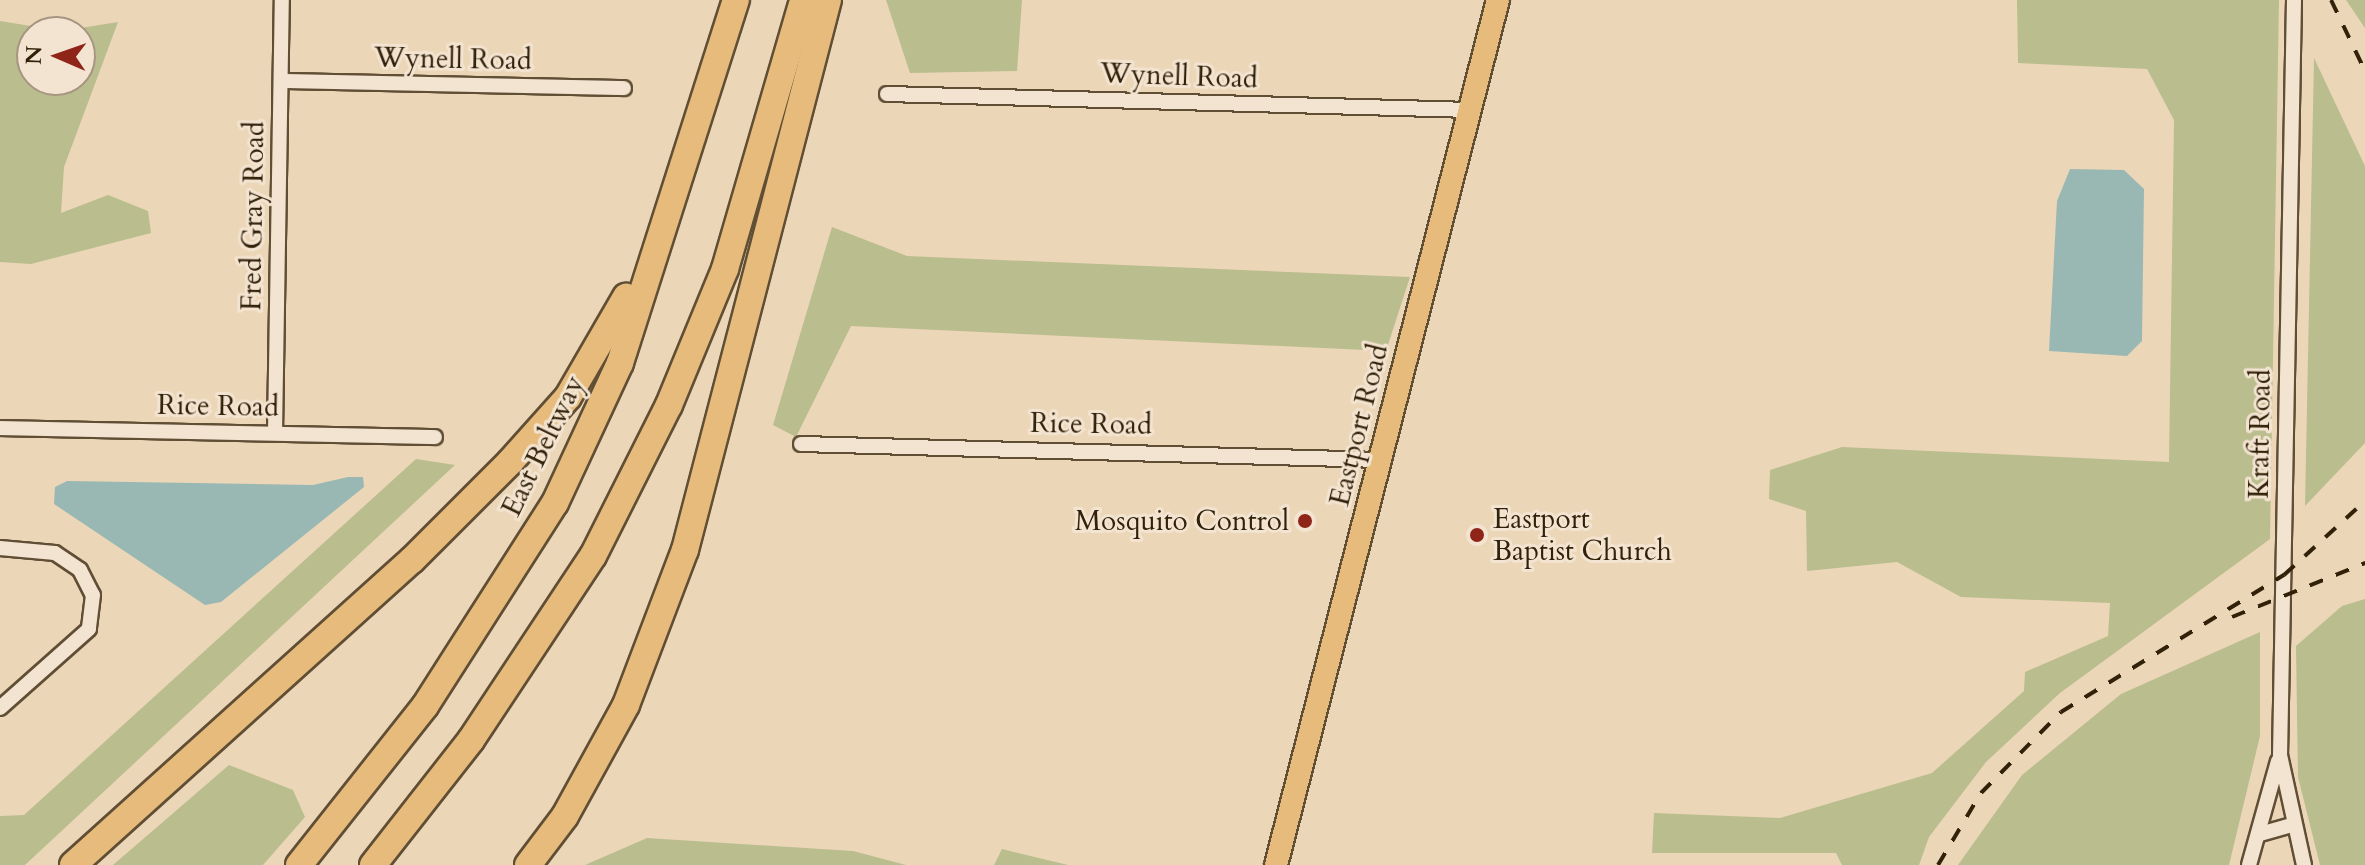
<!DOCTYPE html>
<style>
body{margin:0}
#map{position:relative;width:2365px;height:865px;overflow:hidden;background:#ecd6b8;font-family:Cardo,serif}
div>[style]{position:absolute}
.green>*{inset:0;background:#babd8d}
.water>*{inset:0;background:#99b8b3}
.roads{filter:drop-shadow(2px 0 #604e35) drop-shadow(-2px 0 #604e35) drop-shadow(0 2px #604e35) drop-shadow(0 -2px #604e35)}
.street>*{height:14px;margin:-7px;padding:0 7px;transform-origin:7px;border-radius:7px;background:#f3e4d1}
.primary>*{height:22px;margin:-11px;padding:0 11px;transform-origin:11px;border-radius:11px;background:#e6bb7c}
.highway>*{height:26px;margin:-13px;padding:0 13px;transform-origin:13px;border-radius:13px;background:#e6bb7c}
.rail>*{height:4px;margin-top:-2px;transform-origin:0;background:repeating-linear-gradient(90deg,#322109 0 14px,transparent 0 28px)}
.dots>*{width:22px;height:22px;translate:-50% -50%;box-sizing:border-box;border:4px solid #f3e4d1;border-radius:50%}
span{translate:-50% -50%;white-space:nowrap;text-align:center;line-height:1.15;-webkit-text-stroke:6px #f3e4d1;paint-order:stroke}
.street-label{font-size:28px;color:#322109}
.poi-label{font-size:28px;color:#322109}
.left{translate:0 -50%;text-align:left}
.right{translate:-100% -50%;text-align:right}
.north{position:absolute;left:16px;top:16px;width:80px;height:80px;box-sizing:border-box;background:#f3e4d1;border:2px solid #a69681;border-radius:50%;rotate:272deg;font-size:22px;font-weight:700;line-height:32px;text-align:center;color:#322109}
.north::after{content:'';display:block;margin:auto;width:28px;height:36px;background:#8f2418;clip-path:polygon(50% 0,100% 100%,50% 72%,0 100%)}
</style>
<div id="map">
<div class="green">
<div style="clip-path:polygon(886px 0,1022px 0,1017px 71px,910px 73px)"></div>
<div style="clip-path:polygon(2017px 0,2279px 0,2270px 539px,2060px 693px,1986px 762px,1929px 837px,1919px 865px,1842px 865px,1836px 853px,1652px 853px,1654px 813px,1780px 818px,1932px 773px,2024px 691px,2025px 672px,2108px 636px,2110px 603px,1961px 597px,1897px 562px,1807px 571px,1806px 511px,1769px 499px,1770px 470px,1842px 447px,2169px 462px,2174px 120px,2147px 69px,2018px 63px)"></div>
<div style="clip-path:polygon(2346px 0,2365px 0,2365px 28px)"></div>
<div style="clip-path:polygon(evenodd,0 21px,62px 31px,118px 22px,64px 167px,61px 213px,108px 195px,148px 211px,151px 233px,31px 264px,0 262px,0 21px,32px 32px,80px 32px,80px 80px,32px 80px,32px 32px)"></div>
<div style="clip-path:polygon(2314px 58px,2365px 166px,2365px 443px,2305px 506px)"></div>
<div style="clip-path:polygon(832px 227px,907px 256px,1410px 277px,1386px 351px,851px 326px,796px 437px,773px 425px)"></div>
<div style="clip-path:polygon(416px 459px,455px 465px,25px 865px,0 865px,0 816px,24px 815px)"></div>
<div style="clip-path:polygon(2365px 599px,2365px 865px,2320px 865px,2298px 777px,2296px 646px,2342px 606px)"></div>
<div style="clip-path:polygon(2260px 632px,2260px 736px,2229px 865px,1958px 865px,2022px 775px,2121px 694px)"></div>
<div style="clip-path:polygon(229px 765px,293px 790px,305px 817px,263px 865px,113px 865px)"></div>
<div style="clip-path:polygon(647px 838px,853px 851px,906px 865px,585px 865px)"></div>
<div style="clip-path:polygon(1002px 849px,1068px 865px,994px 865px)"></div>
</div>
<div class="water">
<div style="clip-path:polygon(2070px 169px,2124px 170px,2144px 189px,2142px 341px,2127px 356px,2049px 351px,2057px 201px)"></div>
<div style="clip-path:polygon(348px 477px,363px 477px,364px 487px,221px 602px,205px 605px,54px 504px,55px 487px,67px 481px,313px 485px)"></div>
</div>
<div class="roads">
<div class="street">
<div style="left:2294px;top:0;width:755px;rotate:91.06deg"></div>
<div style="left:2280px;top:755px;width:113px;rotate:77.7deg"></div>
<div style="left:281px;top:81px;width:343px;rotate:1.2deg"></div>
<div style="left:887px;top:94px;width:583px;rotate:1.57deg"></div>
<div style="left:0;top:428px;width:435px;rotate:1.2deg"></div>
<div style="left:275px;top:433px;width:433px;rotate:-89.1deg"></div>
<div style="left:801px;top:444px;width:579px;rotate:1.58deg"></div>
<div style="left:0;top:548px;width:55px;rotate:5.2deg"></div>
<div style="left:55px;top:553px;width:30px;rotate:34deg"></div>
<div style="left:80px;top:570px;width:28px;rotate:63deg"></div>
<div style="left:93px;top:595px;width:34px;rotate:97deg"></div>
<div style="left:89px;top:629px;width:119px;rotate:138.4deg"></div>
<div style="left:2260px;top:834px;width:33px;rotate:-16deg"></div>
<div style="left:2249px;top:865px;width:108px;rotate:-74.4deg"></div>
</div>
<div class="primary">
<div style="left:1276px;top:865px;width:893px;rotate:-75.61deg"></div>
</div>
<div class="highway">
<div style="left:73px;top:865px;width:456px;rotate:-42deg"></div>
<div style="left:412px;top:560px;width:139px;rotate:-45deg"></div>
<div style="left:510px;top:462px;width:87px;rotate:-48.3deg"></div>
<div style="left:568px;top:397px;width:116px;rotate:-59.9deg"></div>
<div style="left:299px;top:865px;width:203px;rotate:-51.6deg"></div>
<div style="left:425px;top:706px;width:241px;rotate:-57.4deg"></div>
<div style="left:555px;top:503px;width:154px;rotate:-65.1deg"></div>
<div style="left:620px;top:363px;width:381px;rotate:-72.3deg"></div>
<div style="left:373px;top:865px;width:159px;rotate:-51.9deg"></div>
<div style="left:471px;top:740px;width:221px;rotate:-56.5deg"></div>
<div style="left:593px;top:556px;width:169px;rotate:-63.3deg"></div>
<div style="left:669px;top:405px;width:147px;rotate:-67.6deg"></div>
<div style="left:725px;top:269px;width:280px;rotate:-73.8deg"></div>
<div style="left:528px;top:865px;width:61px;rotate:-52.9deg"></div>
<div style="left:565px;top:816px;width:127px;rotate:-61.2deg"></div>
<div style="left:626px;top:705px;width:166px;rotate:-69.2deg"></div>
<div style="left:685px;top:550px;width:568px;rotate:-75.43deg"></div>
</div>
</div>
<div class="rail">
<div style="left:2331px;top:0;width:79px;rotate:64.4deg"></div>
<div style="left:2232px;top:617px;width:144px;rotate:-22.1deg"></div>
<div style="left:1938px;top:865px;width:84px;rotate:-59.2deg"></div>
<div style="left:1981px;top:793px;width:114px;rotate:-45.4deg"></div>
<div style="left:2061px;top:712px;width:262px;rotate:-31.6deg"></div>
<div style="left:2284px;top:575px;width:110px;rotate:-42.4deg"></div>
</div>
<div class="dots">
<div style="left:1305px;top:521px;background:#8f2418"></div>
<div style="left:1477px;top:535px;background:#8f2418"></div>
</div>
<div class="street-label">
<span style="left:453px;top:59px;rotate:1deg">Wynell Road</span>
<span style="left:1179px;top:76px;rotate:2deg">Wynell Road</span>
<span style="left:253px;top:216px;rotate:-89deg">Fred Gray Road</span>
<span style="left:218px;top:406px;rotate:1deg">Rice Road</span>
<span style="left:1091px;top:424px;rotate:1deg">Rice Road</span>
<span style="left:1359px;top:425px;rotate:-76deg">Eastport Road</span>
<span style="left:2260px;top:434px;rotate:-89deg">Kraft Road</span>
<span style="left:543px;top:446px;rotate:-64deg">East Beltway</span>
</div>
<div class="poi-label">
<span class="left" style="left:1493px;top:535px">Eastport<br>Baptist Church</span>
<span class="right" style="left:1289px;top:521px">Mosquito Control</span>
</div>
<div class="north">N</div>
</div>
